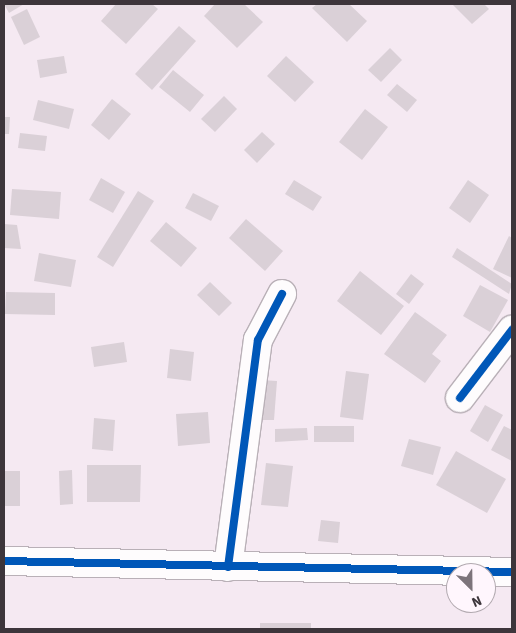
<!DOCTYPE html>
<style>
body{margin:0}
#map{position:relative;width:516px;height:633px;overflow:hidden;background:#f5e9f2;font-family:"Source Sans 3",sans-serif}
div>[style]{position:absolute}
.building>*{inset:0;background:#dad0d7}
.roads{filter:drop-shadow(1px 0 #b9b0b7) drop-shadow(-1px 0 #b9b0b7) drop-shadow(0 1px #b9b0b7) drop-shadow(0 -1px #b9b0b7)}
.street>*{height:28px;margin:-14px;padding:0 14px;transform-origin:14px;border-radius:14px;background:#fefcfd}
.cycleway>*{height:8px;margin:-4px;padding:0 4px;transform-origin:4px;border-radius:4px;background:#0057b8}
span{translate:-50% -50%;white-space:nowrap;text-align:center;line-height:1.15;-webkit-text-stroke:4px #fff6fd;paint-order:stroke}
.frame{position:absolute;inset:0;border:5px solid #3d353b;pointer-events:none}
.north{position:absolute;left:446px;top:563px;width:50px;height:50px;box-sizing:border-box;background:#fff6fd;border:1px solid #b1a9af;border-radius:50%;rotate:157deg;font-size:14px;font-weight:700;line-height:20px;text-align:center;color:#3d353b}
.north::after{content:'';display:block;margin:auto;width:18px;height:22px;background:#7d747b;clip-path:polygon(50% 0,100% 100%,50% 72%,0 100%)}
</style>
<div id="map">
<div class="building">
<div style="clip-path:polygon(4px 4px,24px 4px,9px 13px)"></div>
<div style="clip-path:polygon(116px 4px,152px 4px,158px 9px,126px 44px,101px 21px)"></div>
<div style="clip-path:polygon(215px 4px,244px 4px,263px 22px,237px 48px,204px 16px)"></div>
<div style="clip-path:polygon(317px 4px,349px 4px,367px 21px,347px 42px,312px 8px)"></div>
<div style="clip-path:polygon(452px 4px,484px 4px,489px 9px,472px 24px)"></div>
<div style="clip-path:polygon(27px 9px,40px 37px,24px 45px,11px 17px)"></div>
<div style="clip-path:polygon(179px 26px,196px 41px,152px 90px,135px 74px)"></div>
<div style="clip-path:polygon(390px 48px,402px 60px,381px 82px,368px 70px)"></div>
<div style="clip-path:polygon(64px 56px,67px 73px,40px 78px,37px 60px)"></div>
<div style="clip-path:polygon(286px 56px,314px 82px,295px 102px,267px 76px)"></div>
<div style="clip-path:polygon(173px 70px,204px 95px,190px 112px,159px 87px)"></div>
<div style="clip-path:polygon(397px 84px,417px 100px,407px 112px,387px 95px)"></div>
<div style="clip-path:polygon(224px 96px,237px 109px,215px 132px,201px 119px)"></div>
<div style="clip-path:polygon(112px 99px,131px 114px,109px 140px,91px 125px)"></div>
<div style="clip-path:polygon(38px 100px,74px 109px,69px 129px,33px 120px)"></div>
<div style="clip-path:polygon(365px 109px,388px 127px,362px 160px,339px 142px)"></div>
<div style="clip-path:polygon(4px 117px,10px 117px,9px 134px,4px 134px)"></div>
<div style="clip-path:polygon(262px 132px,275px 144px,257px 163px,244px 150px)"></div>
<div style="clip-path:polygon(20px 133px,47px 136px,45px 151px,18px 148px)"></div>
<div style="clip-path:polygon(101px 178px,125px 192px,113px 213px,89px 200px)"></div>
<div style="clip-path:polygon(294px 180px,322px 197px,313px 211px,285px 194px)"></div>
<div style="clip-path:polygon(468px 180px,489px 195px,470px 223px,449px 208px)"></div>
<div style="clip-path:polygon(12px 189px,61px 192px,59px 219px,10px 215px)"></div>
<div style="clip-path:polygon(138px 191px,154px 201px,113px 267px,97px 257px)"></div>
<div style="clip-path:polygon(193px 193px,219px 206px,211px 221px,185px 208px)"></div>
<div style="clip-path:polygon(246px 219px,283px 251px,265px 271px,229px 238px)"></div>
<div style="clip-path:polygon(166px 222px,197px 248px,181px 267px,150px 241px)"></div>
<div style="clip-path:polygon(4px 224px,17px 225px,21px 249px,4px 248px)"></div>
<div style="clip-path:polygon(509px 236px,512px 238px,512px 278px,493px 269px)"></div>
<div style="clip-path:polygon(457px 248px,512px 284px,509px 294px,452px 257px)"></div>
<div style="clip-path:polygon(39px 253px,76px 260px,71px 287px,34px 281px)"></div>
<div style="clip-path:polygon(360px 271px,404px 306px,381px 335px,337px 301px)"></div>
<div style="clip-path:polygon(411px 274px,424px 284px,409px 304px,396px 294px)"></div>
<div style="clip-path:polygon(210px 282px,232px 303px,219px 316px,197px 295px)"></div>
<div style="clip-path:polygon(480px 285px,508px 300px,490px 332px,463px 316px)"></div>
<div style="clip-path:polygon(6px 292px,55px 293px,55px 315px,5px 314px)"></div>
<div style="clip-path:polygon(415px 312px,447px 335px,432px 354px,441px 361px,425px 383px,384px 354px)"></div>
<div style="clip-path:polygon(124px 342px,127px 362px,94px 367px,91px 347px)"></div>
<div style="clip-path:polygon(170px 349px,194px 352px,191px 381px,167px 378px)"></div>
<div style="clip-path:polygon(346px 371px,369px 374px,363px 420px,340px 417px)"></div>
<div style="clip-path:polygon(261px 380px,277px 381px,274px 420px,258px 420px)"></div>
<div style="clip-path:polygon(485px 405px,503px 415px,488px 442px,470px 431px)"></div>
<div style="clip-path:polygon(208px 412px,210px 443px,178px 446px,176px 414px)"></div>
<div style="clip-path:polygon(94px 418px,115px 420px,113px 451px,92px 449px)"></div>
<div style="clip-path:polygon(314px 426px,354px 426px,354px 442px,314px 442px)"></div>
<div style="clip-path:polygon(504px 426px,512px 430px,512px 461px,491px 450px)"></div>
<div style="clip-path:polygon(307px 428px,308px 440px,275px 442px,275px 429px)"></div>
<div style="clip-path:polygon(409px 439px,441px 447px,433px 475px,401px 466px)"></div>
<div style="clip-path:polygon(456px 451px,506px 479px,487px 513px,436px 485px)"></div>
<div style="clip-path:polygon(266px 463px,293px 466px,288px 507px,261px 505px)"></div>
<div style="clip-path:polygon(87px 465px,141px 465px,140px 502px,87px 502px)"></div>
<div style="clip-path:polygon(72px 470px,73px 504px,60px 505px,59px 471px)"></div>
<div style="clip-path:polygon(4px 471px,20px 471px,20px 506px,4px 506px)"></div>
<div style="clip-path:polygon(321px 520px,340px 522px,338px 543px,318px 541px)"></div>
<div style="clip-path:polygon(260px 623px,311px 623px,311px 629px,260px 629px)"></div>
</div>
<div class="roads">
<div class="street">
<div style="left:460px;top:398px;width:86px;rotate:-52.6deg"></div>
<div style="left:4px;top:561px;width:508px;rotate:1.24deg"></div>
<div style="left:228px;top:567px;width:229px;rotate:-82.5deg"></div>
<div style="left:258px;top:340px;width:52px;rotate:-62.4deg"></div>
</div>
</div>
<div class="cycleway">
<div style="left:460px;top:398px;width:86px;rotate:-52.6deg"></div>
<div style="left:4px;top:561px;width:508px;rotate:1.24deg"></div>
<div style="left:228px;top:567px;width:229px;rotate:-82.5deg"></div>
<div style="left:258px;top:340px;width:52px;rotate:-62.4deg"></div>
</div>
<div class="frame"></div>
<div class="north">N</div>
</div>
